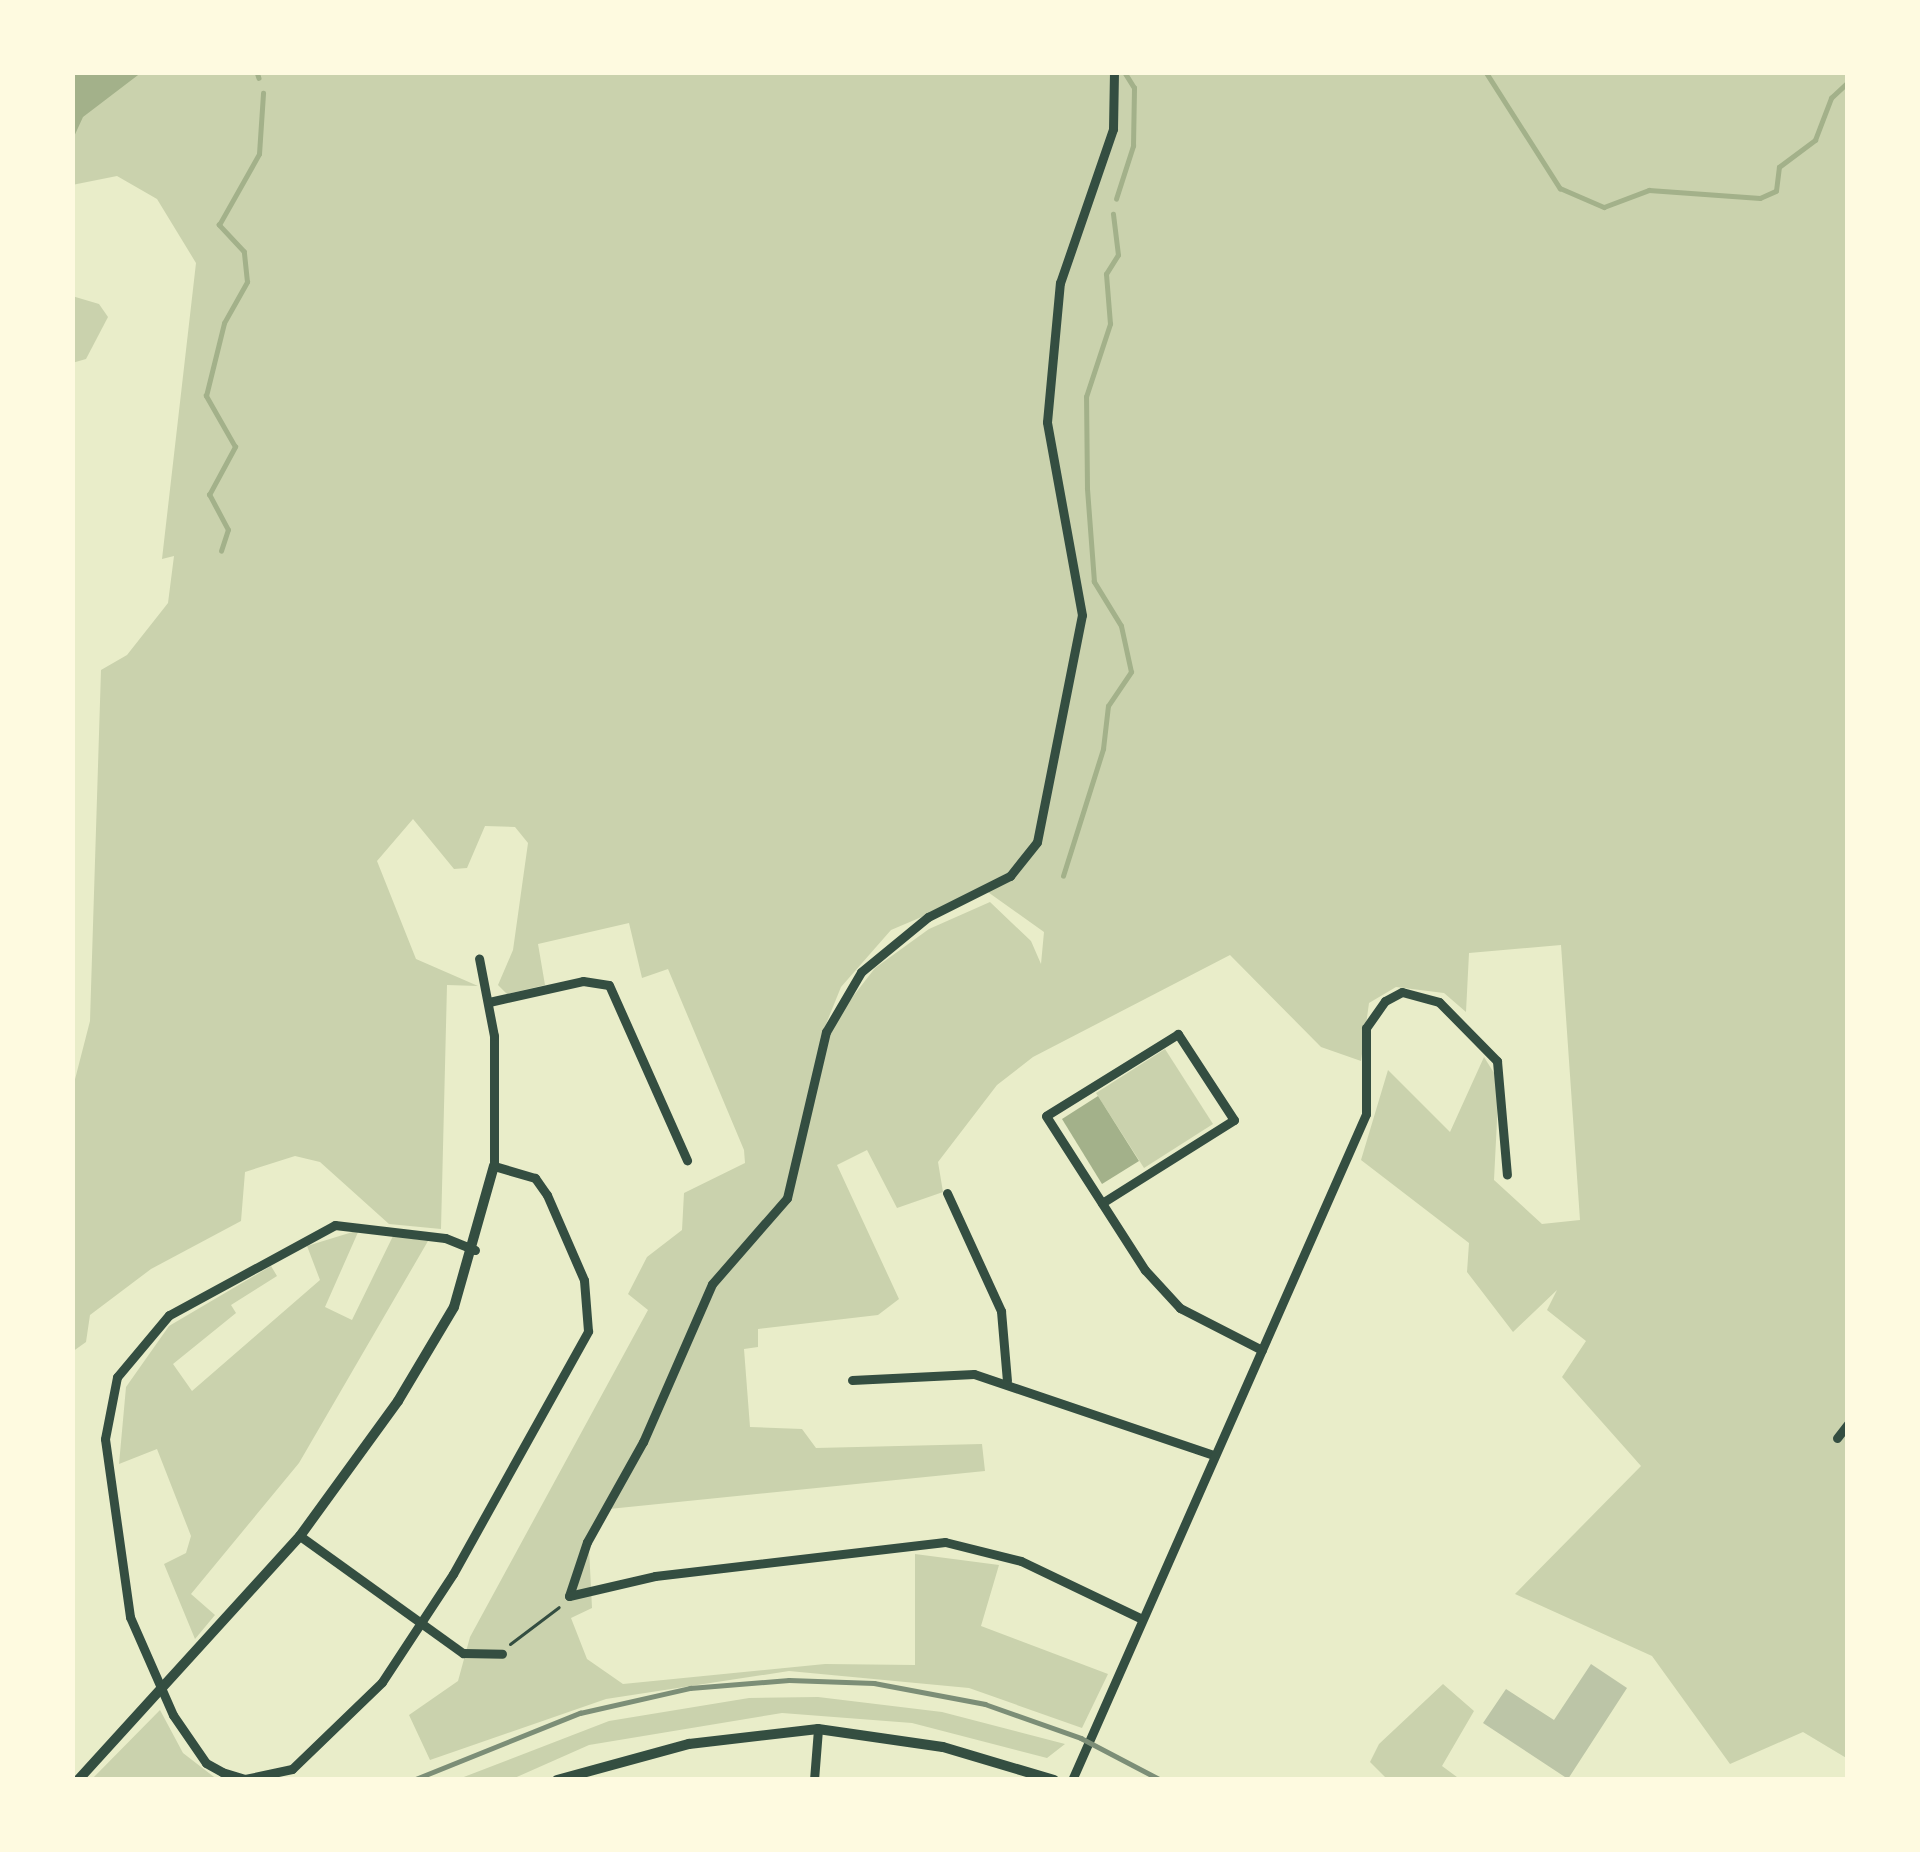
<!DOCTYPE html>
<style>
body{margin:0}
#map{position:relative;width:1920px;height:1852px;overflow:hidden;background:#e9edc9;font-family:Roboto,sans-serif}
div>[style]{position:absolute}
.green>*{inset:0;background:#cad2ad}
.water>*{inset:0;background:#a3b18a}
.stream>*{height:4.5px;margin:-2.25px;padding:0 2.25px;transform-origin:2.25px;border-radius:2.25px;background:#a3b18a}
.building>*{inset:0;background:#bcc5a7}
.path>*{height:3px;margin:-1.5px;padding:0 1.5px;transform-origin:1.5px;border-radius:1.5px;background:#344e41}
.minor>*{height:9px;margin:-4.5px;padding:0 4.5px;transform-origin:4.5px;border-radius:4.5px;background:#344e41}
.tertiary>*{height:10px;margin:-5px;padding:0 5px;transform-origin:5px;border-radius:5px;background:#344e41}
.rail>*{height:4.5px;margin:-2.25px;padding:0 2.25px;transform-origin:2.25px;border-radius:2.25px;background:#7c8e77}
span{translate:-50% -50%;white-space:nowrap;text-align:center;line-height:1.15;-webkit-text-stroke:12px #fefae0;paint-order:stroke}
.frame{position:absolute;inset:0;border:75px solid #fefae0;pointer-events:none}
</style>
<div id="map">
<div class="green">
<div style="clip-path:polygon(evenodd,72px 72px,1848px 72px,1848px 1759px,1803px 1732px,1730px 1764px,1652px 1656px,1515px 1594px,1641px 1466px,1562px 1377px,1586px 1341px,1547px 1310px,1557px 1290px,1513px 1332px,1467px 1272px,1469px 1243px,1361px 1160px,1388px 1070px,1450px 1132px,1484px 1057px,1499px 1081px,1494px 1180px,1542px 1224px,1580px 1220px,1561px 945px,1469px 953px,1466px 1012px,1444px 993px,1396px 987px,1369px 1003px,1361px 1061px,1321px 1047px,1230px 955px,1033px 1057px,997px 1085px,938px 1162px,943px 1192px,897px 1208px,867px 1150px,837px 1165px,899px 1299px,878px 1315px,758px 1329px,758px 1347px,744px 1349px,750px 1427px,802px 1429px,816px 1448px,982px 1444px,985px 1471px,609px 1509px,589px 1548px,592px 1608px,571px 1618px,587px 1659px,623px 1684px,825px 1664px,915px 1665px,915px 1554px,999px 1565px,981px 1626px,1108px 1674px,1082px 1728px,969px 1688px,789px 1671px,606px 1699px,430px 1760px,409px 1715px,458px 1681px,470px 1637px,648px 1310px,628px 1294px,647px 1257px,682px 1230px,684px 1193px,745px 1163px,744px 1150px,668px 969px,642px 978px,629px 923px,538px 944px,545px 985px,507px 994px,498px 985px,513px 950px,528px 843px,515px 827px,485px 826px,467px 868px,454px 869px,413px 819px,377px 861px,416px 959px,478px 986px,447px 985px,441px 1229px,389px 1224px,320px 1162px,295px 1156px,245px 1172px,241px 1221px,151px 1269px,90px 1315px,86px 1342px,72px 1352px,72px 1091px,90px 1021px,101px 670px,127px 655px,168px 603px,174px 556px,162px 559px,196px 263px,157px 199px,117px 176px,72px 185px,72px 72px,985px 890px,1044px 932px,1041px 964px,1031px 941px,990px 902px,929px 929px,875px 968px,820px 1039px,841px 987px,891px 930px,985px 890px)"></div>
<div style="clip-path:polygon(72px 296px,99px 304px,108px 317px,86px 359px,72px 363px)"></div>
<div style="clip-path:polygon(1165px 1049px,1213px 1124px,1144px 1168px,1096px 1093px)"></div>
<div style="clip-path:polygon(359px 1230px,325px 1307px,352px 1320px,393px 1236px,428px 1241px,299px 1463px,191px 1594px,215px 1615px,195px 1639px,164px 1564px,186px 1553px,191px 1536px,157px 1449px,119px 1464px,126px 1387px,169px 1326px,271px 1266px,277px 1276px,231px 1305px,236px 1313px,173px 1364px,192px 1391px,320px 1280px,307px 1246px)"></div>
<div style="clip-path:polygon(1443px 1684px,1474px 1711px,1442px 1766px,1461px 1780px,1388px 1780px,1370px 1762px,1379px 1744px)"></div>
<div style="clip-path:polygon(818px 1697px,942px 1712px,1065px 1744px,1047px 1758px,912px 1723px,782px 1713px,589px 1745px,510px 1780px,456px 1780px,609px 1721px,749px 1698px)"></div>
<div style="clip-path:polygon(160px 1710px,183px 1753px,218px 1780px,91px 1780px)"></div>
</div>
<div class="water">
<div style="clip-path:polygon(72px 72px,142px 72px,83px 117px,72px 141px)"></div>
<div style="clip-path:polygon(1098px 1096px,1139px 1161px,1102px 1184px,1062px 1119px)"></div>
</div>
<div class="stream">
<div style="left:257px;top:72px;width:6px;rotate:72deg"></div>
<div style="left:1486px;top:72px;width:138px;rotate:57.5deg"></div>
<div style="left:1560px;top:188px;width:48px;rotate:23.4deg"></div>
<div style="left:1604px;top:207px;width:48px;rotate:-20.7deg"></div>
<div style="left:1649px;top:190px;width:111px;rotate:4.1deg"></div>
<div style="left:1760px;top:198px;width:17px;rotate:-24deg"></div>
<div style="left:1776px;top:191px;width:24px;rotate:-83deg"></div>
<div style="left:1779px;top:167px;width:45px;rotate:-36.9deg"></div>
<div style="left:1815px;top:140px;width:45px;rotate:-69.1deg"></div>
<div style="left:1831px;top:98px;width:23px;rotate:-43deg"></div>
<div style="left:1116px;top:199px;width:56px;rotate:-72.2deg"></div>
<div style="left:1133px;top:146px;width:58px;rotate:-89deg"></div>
<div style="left:1134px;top:88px;width:19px;rotate:-122deg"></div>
<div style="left:221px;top:551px;width:22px;rotate:-72deg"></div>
<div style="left:228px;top:530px;width:40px;rotate:-118deg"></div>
<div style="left:209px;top:495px;width:55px;rotate:-61.6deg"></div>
<div style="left:235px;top:447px;width:59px;rotate:-119.6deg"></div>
<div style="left:206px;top:396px;width:75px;rotate:-76.1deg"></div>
<div style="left:224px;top:323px;width:47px;rotate:-60.7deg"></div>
<div style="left:247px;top:282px;width:30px;rotate:-96deg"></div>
<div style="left:244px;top:252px;width:37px;rotate:-133deg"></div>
<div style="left:219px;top:225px;width:81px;rotate:-60.6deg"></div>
<div style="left:259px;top:154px;width:61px;rotate:-86.2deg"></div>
<div style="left:1063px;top:876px;width:133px;rotate:-72.5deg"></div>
<div style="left:1103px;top:749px;width:43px;rotate:-83.4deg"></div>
<div style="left:1108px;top:706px;width:41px;rotate:-55.9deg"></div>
<div style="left:1131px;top:672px;width:47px;rotate:-102.3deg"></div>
<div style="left:1121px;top:626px;width:52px;rotate:-121.5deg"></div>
<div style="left:1094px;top:582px;width:94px;rotate:-94.3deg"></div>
<div style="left:1087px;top:488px;width:91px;rotate:-90.6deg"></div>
<div style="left:1086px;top:397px;width:77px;rotate:-71.8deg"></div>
<div style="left:1110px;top:324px;width:50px;rotate:-94.6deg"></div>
<div style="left:1106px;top:274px;width:22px;rotate:-58deg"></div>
<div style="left:1118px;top:255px;width:41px;rotate:-97deg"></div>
</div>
<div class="building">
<div style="clip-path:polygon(1591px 1664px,1627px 1688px,1568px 1779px,1483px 1723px,1506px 1689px,1554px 1720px)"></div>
</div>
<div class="path">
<div style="left:510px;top:1644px;width:61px;rotate:-37.1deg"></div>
</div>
<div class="minor">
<div style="left:489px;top:1002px;width:96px;rotate:-12.6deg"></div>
<div style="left:583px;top:981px;width:26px;rotate:9deg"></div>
<div style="left:609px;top:985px;width:192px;rotate:66deg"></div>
<div style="left:947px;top:1193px;width:130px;rotate:65.4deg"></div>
<div style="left:1001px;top:1311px;width:70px;rotate:85.1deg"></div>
<div style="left:1102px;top:1203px;width:156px;rotate:-32.2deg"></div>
<div style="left:1234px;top:1120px;width:103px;rotate:-123.1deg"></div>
<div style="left:1178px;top:1034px;width:155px;rotate:148.2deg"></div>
<div style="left:1046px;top:1116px;width:183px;rotate:57.3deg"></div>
<div style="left:1145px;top:1270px;width:52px;rotate:47.4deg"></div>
<div style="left:1180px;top:1308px;width:92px;rotate:27.1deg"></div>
<div style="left:475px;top:1250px;width:32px;rotate:-158deg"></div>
<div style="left:445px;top:1238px;width:111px;rotate:-173.3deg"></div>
<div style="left:335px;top:1225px;width:189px;rotate:151.5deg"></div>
<div style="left:169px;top:1315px;width:81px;rotate:130deg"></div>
<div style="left:117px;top:1377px;width:63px;rotate:101deg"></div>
<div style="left:105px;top:1439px;width:180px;rotate:82deg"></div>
<div style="left:130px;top:1617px;width:107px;rotate:66.3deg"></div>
<div style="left:173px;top:1715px;width:58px;rotate:55.5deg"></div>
<div style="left:206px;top:1763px;width:18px;rotate:29deg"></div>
<div style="left:222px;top:1772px;width:24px;rotate:17deg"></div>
<div style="left:245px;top:1779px;width:48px;rotate:-12deg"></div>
<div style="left:292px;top:1769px;width:125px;rotate:-44deg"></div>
<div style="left:382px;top:1682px;width:129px;rotate:-56.7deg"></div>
<div style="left:453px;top:1574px;width:278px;rotate:-60.9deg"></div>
<div style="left:588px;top:1331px;width:51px;rotate:-94.5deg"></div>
<div style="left:584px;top:1280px;width:93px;rotate:-113.5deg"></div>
<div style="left:547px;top:1195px;width:21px;rotate:-125deg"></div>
<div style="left:535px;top:1178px;width:43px;rotate:-163.7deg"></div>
<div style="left:494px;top:1166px;width:130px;rotate:-90deg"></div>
<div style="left:494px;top:1036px;width:79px;rotate:-100.9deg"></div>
<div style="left:852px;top:1380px;width:122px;rotate:-2.8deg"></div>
<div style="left:974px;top:1374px;width:252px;rotate:18.7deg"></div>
<div style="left:1837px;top:1438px;width:18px;rotate:-52deg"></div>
<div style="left:300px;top:1536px;width:201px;rotate:35.7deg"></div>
<div style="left:463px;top:1653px;width:39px;rotate:1deg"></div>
<div style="left:569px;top:1596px;width:57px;rotate:-71.6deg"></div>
<div style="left:587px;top:1542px;width:115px;rotate:-60.8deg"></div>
<div style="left:643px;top:1442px;width:172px;rotate:-66.4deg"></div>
<div style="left:712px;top:1284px;width:114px;rotate:-48.9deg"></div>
<div style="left:787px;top:1198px;width:171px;rotate:-76.8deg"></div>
<div style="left:826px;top:1032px;width:69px;rotate:-59.7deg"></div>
<div style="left:861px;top:972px;width:87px;rotate:-39.4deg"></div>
<div style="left:928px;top:917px;width:92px;rotate:-26.6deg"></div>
<div style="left:1010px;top:876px;width:43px;rotate:-51.5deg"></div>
<div style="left:1037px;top:842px;width:231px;rotate:-78.8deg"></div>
<div style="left:1082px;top:615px;width:196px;rotate:-100.3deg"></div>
<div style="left:1047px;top:422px;width:140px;rotate:-84.7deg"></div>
<div style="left:1060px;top:283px;width:163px;rotate:-71deg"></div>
<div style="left:1113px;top:129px;width:57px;rotate:-89deg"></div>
<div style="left:569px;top:1596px;width:88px;rotate:-13.1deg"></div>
<div style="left:655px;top:1576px;width:292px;rotate:-6.7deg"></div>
<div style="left:945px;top:1542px;width:78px;rotate:14deg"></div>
<div style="left:1021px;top:1561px;width:134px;rotate:25.6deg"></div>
<div style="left:814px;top:1780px;width:51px;rotate:-85.5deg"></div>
<div style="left:1072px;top:1780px;width:728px;rotate:-66.18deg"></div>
<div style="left:1366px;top:1114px;width:86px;rotate:-90deg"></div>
<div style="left:1366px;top:1028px;width:33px;rotate:-55deg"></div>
<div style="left:1385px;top:1001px;width:19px;rotate:-28deg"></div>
<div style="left:1402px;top:992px;width:38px;rotate:15deg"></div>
<div style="left:1439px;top:1002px;width:83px;rotate:45.5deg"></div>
<div style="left:1497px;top:1061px;width:114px;rotate:85deg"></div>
</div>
<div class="tertiary">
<div style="left:78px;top:1780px;width:330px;rotate:-47.7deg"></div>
<div style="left:300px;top:1536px;width:167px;rotate:-54deg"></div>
<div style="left:398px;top:1401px;width:109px;rotate:-59.2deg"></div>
<div style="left:454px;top:1307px;width:147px;rotate:-74.2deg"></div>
<div style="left:557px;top:1780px;width:137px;rotate:-15.3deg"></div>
<div style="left:689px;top:1744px;width:130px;rotate:-6.6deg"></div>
<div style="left:818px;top:1729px;width:126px;rotate:8.2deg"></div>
<div style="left:943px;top:1747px;width:116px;rotate:16.6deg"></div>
</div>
<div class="rail">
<div style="left:413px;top:1780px;width:180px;rotate:-21.9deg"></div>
<div style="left:580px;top:1713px;width:113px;rotate:-12.8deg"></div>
<div style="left:690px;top:1688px;width:99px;rotate:-4.6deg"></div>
<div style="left:789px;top:1680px;width:85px;rotate:2deg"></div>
<div style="left:874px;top:1683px;width:113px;rotate:10.7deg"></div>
<div style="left:985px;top:1704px;width:102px;rotate:19.5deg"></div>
<div style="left:1081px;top:1738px;width:90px;rotate:27.7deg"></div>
</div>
<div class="frame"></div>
</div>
